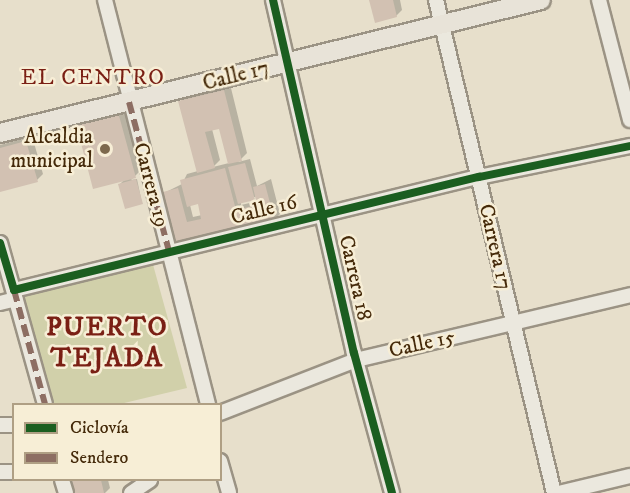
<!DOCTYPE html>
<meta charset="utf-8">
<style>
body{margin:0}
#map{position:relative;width:630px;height:493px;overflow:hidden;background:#e7dfcb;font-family:"IM FELL DW Pica",serif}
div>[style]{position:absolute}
.green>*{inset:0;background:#d1d0aa}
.shadow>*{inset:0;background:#0003}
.building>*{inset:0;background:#d2c1b2}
.roads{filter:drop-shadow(2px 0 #9b9384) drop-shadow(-2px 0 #9b9384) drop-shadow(0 2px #9b9384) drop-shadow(0 -2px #9b9384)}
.minor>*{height:14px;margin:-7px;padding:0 7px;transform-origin:7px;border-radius:7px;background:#ebe8de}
.major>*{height:18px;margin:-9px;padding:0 9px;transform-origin:9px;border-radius:9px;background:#e8e3d8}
.quiet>*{height:6px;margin-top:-3px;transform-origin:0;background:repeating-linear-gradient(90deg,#8d6e63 0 12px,transparent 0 18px)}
.cycleway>*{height:8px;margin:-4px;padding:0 4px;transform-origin:4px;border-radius:4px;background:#1b5e20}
.dots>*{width:16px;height:16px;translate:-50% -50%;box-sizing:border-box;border:3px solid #f7eed6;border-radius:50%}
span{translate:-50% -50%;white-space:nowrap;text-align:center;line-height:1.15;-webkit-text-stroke:5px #f7eed6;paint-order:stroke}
.street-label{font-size:21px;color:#442909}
.poi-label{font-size:21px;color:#442909}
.right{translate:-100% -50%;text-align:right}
.neighbourhood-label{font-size:22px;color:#7a1f14;letter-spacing:1.5px}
.district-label{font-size:27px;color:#7a1f14;font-weight:700;letter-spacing:1.5px}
.legend{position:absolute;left:12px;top:403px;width:210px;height:78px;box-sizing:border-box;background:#f7eed6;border:2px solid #af9f84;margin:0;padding:8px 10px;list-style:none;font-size:18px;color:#442909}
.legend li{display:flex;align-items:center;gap:12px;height:30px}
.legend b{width:30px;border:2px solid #af9f84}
</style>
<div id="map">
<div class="green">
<div style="clip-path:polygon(152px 261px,187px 388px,120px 404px,48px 404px,18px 296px)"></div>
</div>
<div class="shadow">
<div style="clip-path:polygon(371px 0,400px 0,402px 10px,396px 16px)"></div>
<div style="clip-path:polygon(evenodd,230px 84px,247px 153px,238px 162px,250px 159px,257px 186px,271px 179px,280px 214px,274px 220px,178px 245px,164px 193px,182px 184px,187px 174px,198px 171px,180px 102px,186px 96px,230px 84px,220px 127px,229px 163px,213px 167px,220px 160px,212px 129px,220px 127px,230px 84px,257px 196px,258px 201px,241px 205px,241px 202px,257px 196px,230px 84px,199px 202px,202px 215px,193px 217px,190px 205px,199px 202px)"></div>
<div style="clip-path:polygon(124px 107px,141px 170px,131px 180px,137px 179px,142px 203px,120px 184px,125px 179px,77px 124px,83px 118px)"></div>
<div style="clip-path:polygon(32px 136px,43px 174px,37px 180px,0 191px,0 145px)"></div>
<div style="clip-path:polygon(71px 480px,108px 480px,110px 488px,105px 493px,74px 493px)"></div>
</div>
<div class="building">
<div style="clip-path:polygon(369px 0,393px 0,397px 17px,375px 23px)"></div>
<div style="clip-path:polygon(224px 90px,242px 161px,228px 164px,219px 129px,205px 132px,215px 168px,197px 173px,178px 101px)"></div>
<div style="clip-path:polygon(118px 112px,136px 178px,93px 189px,76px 124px)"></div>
<div style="clip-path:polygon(26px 141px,38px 182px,0 192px,0 148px)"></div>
<div style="clip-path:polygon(245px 163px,255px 200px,238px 204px,228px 167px)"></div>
<div style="clip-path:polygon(225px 168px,236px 210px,257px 205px,253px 187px,265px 184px,275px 222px,177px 247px,163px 192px,178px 188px,187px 222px,201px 219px,198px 204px,187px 207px,180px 180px)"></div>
<div style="clip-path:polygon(136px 179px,143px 204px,125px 209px,118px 184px)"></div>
<div style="clip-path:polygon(69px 480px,101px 480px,104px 493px,73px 493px)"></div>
</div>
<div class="roads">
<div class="minor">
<div style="left:105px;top:0;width:417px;rotate:75.7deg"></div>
<div style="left:273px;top:0;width:362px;rotate:77.1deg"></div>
<div style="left:354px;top:353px;width:145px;rotate:74.8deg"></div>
<div style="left:436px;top:0;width:507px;rotate:76.54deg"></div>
<div style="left:599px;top:0;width:124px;rotate:75.5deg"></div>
<div style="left:0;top:243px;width:167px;rotate:74.4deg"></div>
<div style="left:14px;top:290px;width:479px;rotate:-13.7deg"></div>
<div style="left:479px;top:177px;width:154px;rotate:-11.6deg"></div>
<div style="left:0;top:303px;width:16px;rotate:-14deg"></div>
<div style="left:220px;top:413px;width:146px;rotate:-21.3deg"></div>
<div style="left:356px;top:360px;width:282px;rotate:-13.3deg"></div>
<div style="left:0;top:425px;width:14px"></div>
<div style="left:220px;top:461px;width:33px;rotate:74deg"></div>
<div style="left:0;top:472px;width:14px"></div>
<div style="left:62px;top:480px;width:14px;rotate:73deg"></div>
<div style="left:131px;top:493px;width:23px;rotate:-34deg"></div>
<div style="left:559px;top:493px;width:73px;rotate:-13.5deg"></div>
</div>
<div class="major">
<div style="left:0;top:133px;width:557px;rotate:-13.81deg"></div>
</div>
</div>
<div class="quiet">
<div style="left:129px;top:102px;width:154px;rotate:75deg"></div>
<div style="left:14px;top:290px;width:118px;rotate:74.8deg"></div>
</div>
<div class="cycleway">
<div style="left:273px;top:0;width:362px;rotate:77.1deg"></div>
<div style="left:354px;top:353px;width:145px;rotate:74.8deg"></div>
<div style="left:0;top:243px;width:49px;rotate:73.4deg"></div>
<div style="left:14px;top:290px;width:479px;rotate:-13.7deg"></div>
<div style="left:479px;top:177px;width:154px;rotate:-11.6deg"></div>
</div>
<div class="dots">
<div style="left:105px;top:149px;background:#7d694d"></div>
</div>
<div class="street-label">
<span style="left:236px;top:76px;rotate:-14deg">Calle 17</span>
<span style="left:151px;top:185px;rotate:75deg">Carrera 19</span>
<span style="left:264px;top:210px;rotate:-14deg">Calle 16</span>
<span style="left:495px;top:247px;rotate:77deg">Carrera 17</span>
<span style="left:355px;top:278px;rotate:77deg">Carrera 18</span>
<span style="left:422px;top:344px;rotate:-13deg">Calle 15</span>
</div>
<div class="poi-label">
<span class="right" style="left:93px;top:149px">Alcaldia<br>municipal</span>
</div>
<div class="neighbourhood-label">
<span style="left:93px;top:78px">EL CENTRO</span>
</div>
<div class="district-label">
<span style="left:107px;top:343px">PUERTO<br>TEJADA</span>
</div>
<ul class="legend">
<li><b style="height:8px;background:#1b5e20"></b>Ciclovía</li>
<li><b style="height:8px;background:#8d6e63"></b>Sendero</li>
</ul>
</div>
